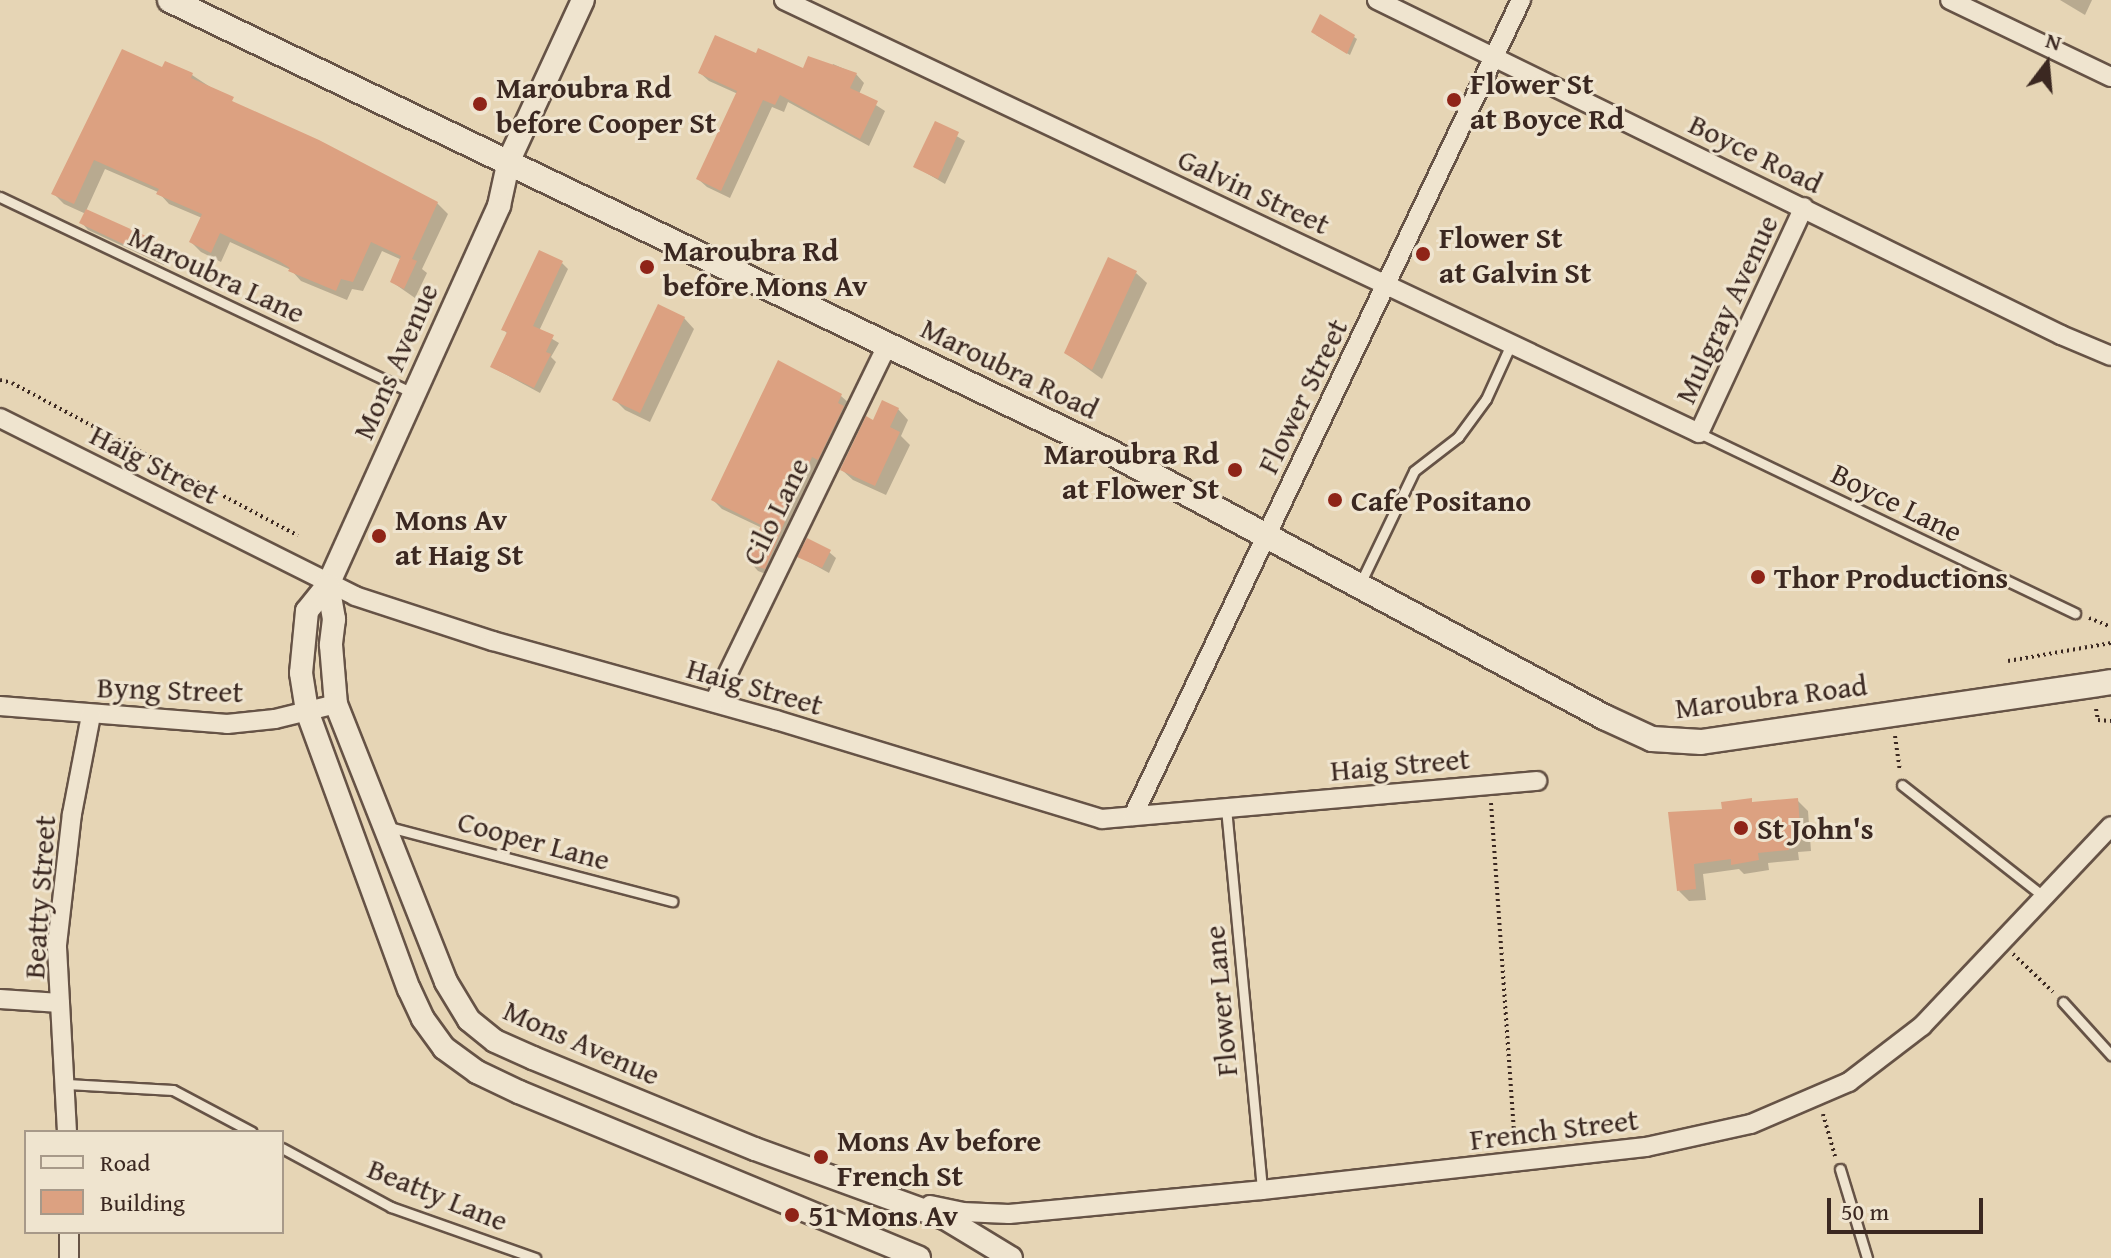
<!DOCTYPE html>
<style>
body{margin:0}
#map{position:relative;width:2111px;height:1258px;overflow:hidden;background:#e6d5b5;font-family:"Gentium Book Plus",serif}
div>[style]{position:absolute}
.shadow>*{inset:0;background:#0003}
.building>*{inset:0;background:#dca181}
.path>*{height:4px;margin-top:-2px;transform-origin:0;background:repeating-linear-gradient(90deg,#3b2821 0 2px,transparent 0 6px)}
.roads{filter:drop-shadow(2px 0 #665346) drop-shadow(-2px 0 #665346) drop-shadow(0 2px #665346) drop-shadow(0 -2px #665346)}
.service>*{height:9px;margin:-4.5px;padding:0 4.5px;transform-origin:4.5px;border-radius:4.5px;background:#efe4cf}
.minor>*{height:18px;margin:-9px;padding:0 9px;transform-origin:9px;border-radius:9px;background:#efe4cf}
.tertiary>*{height:22px;margin:-11px;padding:0 11px;transform-origin:11px;border-radius:11px;background:#efe4cf}
.secondary>*{height:24px;margin:-12px;padding:0 12px;transform-origin:12px;border-radius:12px;background:#efe4cf}
.dots>*{width:22px;height:22px;translate:-50% -50%;box-sizing:border-box;border:4px solid #efe4cf;border-radius:50%}
span{translate:-50% -50%;white-space:nowrap;text-align:center;line-height:1.15;-webkit-text-stroke:6px #efe4cf;paint-order:stroke}
.poi-label{font-size:30px;color:#3b2821;font-weight:700}
.left{translate:0 -50%;text-align:left}
.right{translate:-100% -50%;text-align:right}
.street-label{font-size:30px;color:#3b2821}
.legend{position:absolute;left:24px;top:1130px;width:260px;height:104px;box-sizing:border-box;background:#efe4cf;border:2px solid #a79989;margin:0;padding:10px 14px;list-style:none;font-size:24px;color:#3b2821}
.legend li{display:flex;align-items:center;gap:16px;height:40px}
.legend b{width:40px;border:2px solid #a79989}
.north{position:absolute;left:2007px;top:24px;width:80px;height:80px;-webkit-text-stroke:6px #efe4cf;paint-order:stroke;rotate:16deg;font-size:22px;font-weight:700;line-height:32px;text-align:center;color:#3b2821}
.north::after{content:'';display:block;margin:auto;width:28px;height:36px;background:#3b2821;clip-path:polygon(50% 0,100% 100%,50% 72%,0 100%)}
.scale{position:absolute;left:1827px;top:1198px;width:156px;height:36px;box-sizing:border-box;border:4px solid #3b2821;border-top:0;padding-left:10px;font-size:24px;line-height:28px;white-space:nowrap;color:#3b2821;-webkit-text-stroke:6px #efe4cf;paint-order:stroke}
</style>
<div id="map">
<div class="shadow">
<div style="clip-path:polygon(2060px 0,2092px 0,2085px 15px)"></div>
<div style="clip-path:polygon(1316px 35px,1354px 37px,1357px 39px,1350px 55px)"></div>
<div style="clip-path:polygon(757px 56px,804px 70px,831px 68px,833px 64px,856px 74px,864px 83px,859px 94px,885px 111px,869px 146px,788px 102px,784px 112px,772px 107px,730px 198px,707px 187px,698px 179px,738px 94px,709px 81px,700px 73px)"></div>
<div style="clip-path:polygon(163px 70px,192px 75px,242px 108px,437px 203px,448px 214px,422px 269px,427px 273px,415px 298px,392px 282px,402px 260px,382px 251px,363px 291px,352px 289px,347px 300px,301px 281px,291px 270px,230px 242px,221px 262px,201px 252px,191px 242px,202px 218px,169px 204px,158px 192px,105px 169px,86px 211px,163px 245px,170px 252px,164px 265px,88px 230px,82px 223px,86px 214px,64px 204px,54px 194px)"></div>
<div style="clip-path:polygon(936px 124px,965px 141px,945px 184px,916px 167px)"></div>
<div style="clip-path:polygon(562px 263px,568px 269px,539px 331px,559px 343px,551px 357px,556px 362px,540px 393px,492px 367px,508px 334px,503px 329px)"></div>
<div style="clip-path:polygon(1136px 273px,1147px 283px,1102px 379px,1066px 353px)"></div>
<div style="clip-path:polygon(684px 318px,694px 329px,650px 422px,625px 410px,615px 400px)"></div>
<div style="clip-path:polygon(779px 363px,841px 396px,850px 404px,774px 577px,758px 571px,750px 562px,762px 528px,722px 509px,713px 500px)"></div>
<div style="clip-path:polygon(898px 409px,908px 420px,901px 436px,910px 445px,886px 495px,853px 480px,842px 470px)"></div>
<div style="clip-path:polygon(829px 552px,836px 558px,829px 573px,800px 557px)"></div>
<div style="clip-path:polygon(1797px 800px,1808px 811px,1811px 851px,1798px 852px,1799px 860px,1768px 863px,1769px 870px,1744px 874px,1739px 869px,1703px 874px,1706px 900px,1689px 901px,1679px 891px,1724px 811px,1751px 801px,1754px 804px)"></div>
</div>
<div class="building">
<div style="clip-path:polygon(1320px 14px,1355px 35px,1347px 54px,1311px 32px)"></div>
<div style="clip-path:polygon(715px 35px,756px 53px,758px 48px,803px 68px,808px 56px,857px 73px,850px 88px,878px 101px,860px 139px,780px 95px,775px 105px,763px 100px,721px 191px,696px 179px,737px 91px,698px 73px)"></div>
<div style="clip-path:polygon(122px 49px,162px 67px,165px 61px,193px 73px,191px 78px,234px 97px,232px 101px,319px 140px,438px 202px,412px 259px,417px 261px,404px 289px,390px 282px,401px 256px,371px 242px,353px 282px,341px 279px,336px 291px,288px 271px,290px 268px,279px 261px,220px 233px,211px 253px,189px 242px,202px 214px,156px 194px,159px 189px,94px 160px,74px 204px,51px 194px)"></div>
<div style="clip-path:polygon(935px 121px,959px 132px,938px 179px,913px 167px)"></div>
<div style="clip-path:polygon(86px 209px,164px 244px,157px 260px,79px 223px)"></div>
<div style="clip-path:polygon(539px 250px,563px 261px,533px 326px,554px 335px,546px 352px,551px 354px,534px 388px,490px 367px,507px 332px,501px 330px)"></div>
<div style="clip-path:polygon(1108px 257px,1137px 271px,1092px 370px,1064px 353px)"></div>
<div style="clip-path:polygon(658px 304px,685px 317px,640px 413px,612px 400px)"></div>
<div style="clip-path:polygon(778px 360px,842px 394px,838px 403px,844px 406px,818px 460px,812px 457px,765px 569px,747px 563px,761px 525px,711px 500px)"></div>
<div style="clip-path:polygon(882px 400px,899px 408px,890px 427px,900px 432px,875px 486px,840px 470px,866px 416px,873px 420px)"></div>
<div style="clip-path:polygon(807px 538px,831px 550px,822px 568px,797px 557px)"></div>
<div style="clip-path:polygon(1752px 798px,1752px 802px,1798px 798px,1801px 841px,1789px 842px,1789px 850px,1758px 853px,1759px 860px,1731px 865px,1731px 859px,1694px 864px,1696px 889px,1677px 891px,1668px 812px,1722px 809px,1721px 802px)"></div>
</div>
<div class="path">
<div style="left:0;top:380px;width:12px;rotate:14deg"></div>
<div style="left:12px;top:383px;width:324px;rotate:28.1deg"></div>
<div style="left:2089px;top:618px;width:24px;rotate:22deg"></div>
<div style="left:2008px;top:661px;width:105px;rotate:-9.9deg"></div>
<div style="left:2096px;top:709px;width:11px;rotate:80deg"></div>
<div style="left:2098px;top:720px;width:13px;rotate:4deg"></div>
<div style="left:1895px;top:736px;width:35px;rotate:82deg"></div>
<div style="left:1491px;top:803px;width:343px;rotate:86deg"></div>
<div style="left:2013px;top:954px;width:55px;rotate:43.5deg"></div>
<div style="left:1823px;top:1114px;width:44px;rotate:74.1deg"></div>
</div>
<div class="roads">
<div class="service">
<div style="left:0;top:197px;width:456px;rotate:25.4deg"></div>
<div style="left:1699px;top:433px;width:417px;rotate:25.6deg"></div>
<div style="left:1359px;top:586px;width:127px;rotate:-64.4deg"></div>
<div style="left:1414px;top:471px;width:56px;rotate:-37.7deg"></div>
<div style="left:1458px;top:437px;width:47px;rotate:-53.6deg"></div>
<div style="left:1486px;top:399px;width:63px;rotate:-65.5deg"></div>
<div style="left:1902px;top:785px;width:179px;rotate:38.2deg"></div>
<div style="left:1226px;top:808px;width:384px;rotate:84.6deg"></div>
<div style="left:389px;top:827px;width:293px;rotate:14.7deg"></div>
<div style="left:2063px;top:1002px;width:72px;rotate:47.8deg"></div>
<div style="left:67px;top:1084px;width:106px;rotate:3.2deg"></div>
<div style="left:173px;top:1090px;width:89px;rotate:28deg"></div>
<div style="left:282px;top:1148px;width:124px;rotate:28.4deg"></div>
<div style="left:391px;top:1207px;width:153px;rotate:19.5deg"></div>
<div style="left:1840px;top:1169px;width:93px;rotate:73.1deg"></div>
</div>
<div class="minor">
<div style="left:784px;top:0;width:1012px;rotate:25.32deg"></div>
<div style="left:1699px;top:433px;width:249px;rotate:-65.1deg"></div>
<div style="left:1377px;top:0;width:762px;rotate:26.09deg"></div>
<div style="left:2061px;top:335px;width:54px;rotate:22.8deg"></div>
<div style="left:1950px;top:0;width:178px;rotate:25.6deg"></div>
<div style="left:0;top:418px;width:397px;rotate:26.6deg"></div>
<div style="left:355px;top:596px;width:145px;rotate:18.1deg"></div>
<div style="left:493px;top:641px;width:294px;rotate:15.6deg"></div>
<div style="left:776px;top:720px;width:341px;rotate:16.9deg"></div>
<div style="left:1102px;top:819px;width:437px;rotate:-5deg"></div>
<div style="left:714px;top:702px;width:397px;rotate:-64.1deg"></div>
<div style="left:0;top:706px;width:228px;rotate:4.5deg"></div>
<div style="left:227px;top:724px;width:48px;rotate:-5.9deg"></div>
<div style="left:275px;top:719px;width:63px;rotate:-13.8deg"></div>
<div style="left:1133px;top:816px;width:904px;rotate:-64.57deg"></div>
<div style="left:0;top:999px;width:60px;rotate:3.8deg"></div>
<div style="left:67px;top:1132px;width:187px;rotate:-93.1deg"></div>
<div style="left:57px;top:945px;width:132px;rotate:-83.5deg"></div>
<div style="left:72px;top:814px;width:101px;rotate:-79.1deg"></div>
<div style="left:930px;top:1205px;width:33px;rotate:12deg"></div>
<div style="left:962px;top:1212px;width:47px;rotate:2.4deg"></div>
<div style="left:1009px;top:1214px;width:254px;rotate:-5.4deg"></div>
<div style="left:1262px;top:1190px;width:386px;rotate:-6.4deg"></div>
<div style="left:1646px;top:1147px;width:107px;rotate:-12.4deg"></div>
<div style="left:1751px;top:1124px;width:107px;rotate:-23.2deg"></div>
<div style="left:1849px;top:1082px;width:92px;rotate:-37.5deg"></div>
<div style="left:1922px;top:1026px;width:275px;rotate:-46.6deg"></div>
<div style="left:69px;top:1232px;width:26px;rotate:90deg"></div>
</div>
<div class="tertiary">
<div style="left:583px;top:0;width:176px;rotate:114.8deg"></div>
<div style="left:509px;top:160px;width:47px;rotate:102.3deg"></div>
<div style="left:499px;top:206px;width:416px;rotate:114.3deg"></div>
<div style="left:328px;top:585px;width:33px;rotate:129deg"></div>
<div style="left:307px;top:611px;width:62px;rotate:95.5deg"></div>
<div style="left:301px;top:673px;width:38px;rotate:81deg"></div>
<div style="left:307px;top:711px;width:296px;rotate:69.9deg"></div>
<div style="left:409px;top:989px;width:33px;rotate:65deg"></div>
<div style="left:423px;top:1019px;width:36px;rotate:54deg"></div>
<div style="left:444px;top:1048px;width:41px;rotate:36deg"></div>
<div style="left:477px;top:1072px;width:47px;rotate:25.5deg"></div>
<div style="left:519px;top:1092px;width:433px;rotate:22.5deg"></div>
<div style="left:328px;top:585px;width:35px;rotate:80deg"></div>
<div style="left:334px;top:619px;width:26px;rotate:97deg"></div>
<div style="left:331px;top:645px;width:59px;rotate:85.2deg"></div>
<div style="left:336px;top:704px;width:299px;rotate:68.4deg"></div>
<div style="left:446px;top:982px;width:44px;rotate:58.8deg"></div>
<div style="left:469px;top:1020px;width:33px;rotate:39deg"></div>
<div style="left:495px;top:1041px;width:42px;rotate:24.1deg"></div>
<div style="left:533px;top:1058px;width:240px;rotate:22.3deg"></div>
<div style="left:755px;top:1149px;width:202px;rotate:20deg"></div>
<div style="left:945px;top:1218px;width:77px;rotate:31.2deg"></div>
</div>
<div class="secondary">
<div style="left:170px;top:0;width:1043px;rotate:25.68deg"></div>
<div style="left:1110px;top:452px;width:561px;rotate:28.21deg"></div>
<div style="left:1604px;top:717px;width:53px;rotate:24.6deg"></div>
<div style="left:1652px;top:739px;width:49px;rotate:3.5deg"></div>
<div style="left:1701px;top:742px;width:414px;rotate:-8.3deg"></div>
</div>
</div>
<div class="dots">
<div style="left:1454px;top:100px;background:#8f2418"></div>
<div style="left:480px;top:104px;background:#8f2418"></div>
<div style="left:1423px;top:254px;background:#8f2418"></div>
<div style="left:647px;top:267px;background:#8f2418"></div>
<div style="left:1235px;top:470px;background:#8f2418"></div>
<div style="left:1335px;top:500px;background:#8f2418"></div>
<div style="left:379px;top:536px;background:#8f2418"></div>
<div style="left:1758px;top:577px;background:#8f2418"></div>
<div style="left:1741px;top:828px;background:#8f2418"></div>
<div style="left:821px;top:1157px;background:#8f2418"></div>
<div style="left:792px;top:1215px;background:#8f2418"></div>
</div>
<div class="poi-label">
<span class="left" style="left:1470px;top:100px">Flower St<br>at Boyce Rd</span>
<span class="left" style="left:496px;top:104px">Maroubra Rd<br>before Cooper St</span>
<span class="left" style="left:1439px;top:254px">Flower St<br>at Galvin St</span>
<span class="left" style="left:663px;top:267px">Maroubra Rd<br>before Mons Av</span>
<span class="right" style="left:1219px;top:470px">Maroubra Rd<br>at Flower St</span>
<span class="left" style="left:1351px;top:500px">Cafe Positano</span>
<span class="left" style="left:395px;top:536px">Mons Av<br>at Haig St</span>
<span class="left" style="left:1774px;top:577px">Thor Productions</span>
<span class="left" style="left:1757px;top:828px">St John's</span>
<span class="left" style="left:837px;top:1157px">Mons Av before<br>French St</span>
<span class="left" style="left:808px;top:1215px">51 Mons Av</span>
</div>
<div class="street-label">
<span style="left:1756px;top:153px;rotate:26deg">Boyce Road</span>
<span style="left:1254px;top:191px;rotate:25deg">Galvin Street</span>
<span style="left:217px;top:274px;rotate:25deg">Maroubra Lane</span>
<span style="left:1726px;top:309px;rotate:-65deg">Mulgray Avenue</span>
<span style="left:395px;top:361px;rotate:-66deg">Mons Avenue</span>
<span style="left:1010px;top:368px;rotate:26deg">Maroubra Road</span>
<span style="left:1302px;top:396px;rotate:-64deg">Flower Street</span>
<span style="left:155px;top:464px;rotate:27deg">Haig Street</span>
<span style="left:1897px;top:502px;rotate:26deg">Boyce Lane</span>
<span style="left:775px;top:511px;rotate:-64deg">Cilo Lane</span>
<span style="left:755px;top:686px;rotate:16deg">Haig Street</span>
<span style="left:170px;top:689px;rotate:2deg">Byng Street</span>
<span style="left:1771px;top:696px;rotate:-7deg">Maroubra Road</span>
<span style="left:1400px;top:764px;rotate:-5deg">Haig Street</span>
<span style="left:534px;top:840px;rotate:15deg">Cooper Lane</span>
<span style="left:39px;top:897px;rotate:-86deg">Beatty Street</span>
<span style="left:1220px;top:1001px;rotate:-95deg">Flower Lane</span>
<span style="left:582px;top:1042px;rotate:24deg">Mons Avenue</span>
<span style="left:1554px;top:1129px;rotate:-7deg">French Street</span>
<span style="left:438px;top:1194px;rotate:22deg">Beatty Lane</span>
</div>
<ul class="legend">
<li><b style="height:10px;background:#efe4cf"></b>Road</li>
<li><b style="height:22px;background:#dca181"></b>Building</li>
</ul>
<div class="north">N</div>
<div class="scale">50 m</div>
</div>
